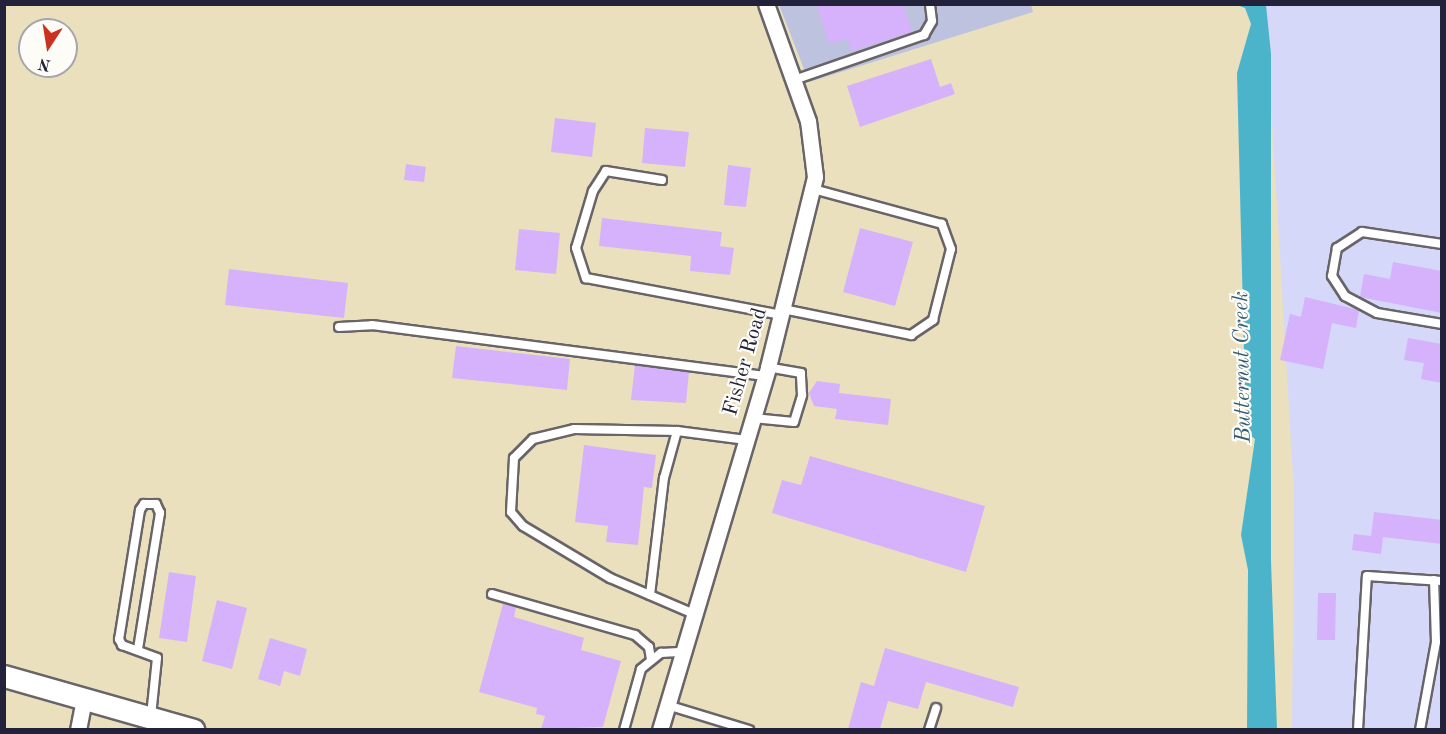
<!DOCTYPE html>
<style>
body{margin:0}
#map{position:relative;width:1446px;height:734px;overflow:hidden;background:#ebe0bd;font-family:"Old Standard TT",serif}
div>[style]{position:absolute}
.built>*{inset:0;background:#d5d8f9}
.industrial>*{inset:0;background:#bdc3de}
.water>*{inset:0;background:#4cb4ca}
.building>*{inset:0;background:#d5b2fb}
.roads{filter:drop-shadow(2px 0 #686468) drop-shadow(-2px 0 #686468) drop-shadow(0 2px #686468) drop-shadow(0 -2px #686468)}
.service>*{height:8px;margin:-4px;padding:0 4px;transform-origin:4px;border-radius:4px;background:#fff}
.minor>*{height:15px;margin:-7.5px;padding:0 7.5px;transform-origin:7.5px;border-radius:7.5px;background:#fff}
.secondary>*{height:21px;margin:-10.5px;padding:0 10.5px;transform-origin:10.5px;border-radius:10.5px;background:#fff}
span{translate:-50% -50%;white-space:nowrap;text-align:center;line-height:1.15;-webkit-text-stroke:4.5px #fdfcf7;paint-order:stroke}
.street-label{font-size:21px;color:#22223b}
.water-label{font-size:22px;color:#335c74;font-style:italic}
.frame{position:absolute;inset:0;border:6px solid #22223b;pointer-events:none}
.north{position:absolute;left:18px;top:18px;width:60px;height:60px;box-sizing:border-box;background:#fdfcf7;border:2px solid #a5a5ac;border-radius:50%;rotate:192deg;font-size:16px;font-weight:700;line-height:24px;text-align:center;color:#22223b}
.north::after{content:'';display:block;margin:auto;width:21px;height:27px;background:#c8321e;clip-path:polygon(50% 0,100% 100%,50% 72%,0 100%)}
</style>
<div id="map">
<div class="built">
<div style="clip-path:polygon(1265px 5px,1441px 5px,1441px 729px,1292px 729px,1294px 493px)"></div>
</div>
<div class="industrial">
<div style="clip-path:polygon(1031px 4px,1033px 12px,809px 82px,779px 5px)"></div>
</div>
<div class="water">
<div style="clip-path:polygon(1237px 5px,1266px 5px,1271px 54px,1271px 561px,1277px 729px,1247px 729px,1248px 570px,1241px 535px,1255px 439px,1246px 432px,1237px 73px,1251px 24px,1245px 8px)"></div>
</div>
<div class="building">
<div style="clip-path:polygon(816px 4px,903px 4px,912px 32px,852px 51px,847px 39px,829px 44px)"></div>
<div style="clip-path:polygon(931px 59px,940px 87px,951px 83px,955px 94px,860px 127px,847px 86px)"></div>
<div style="clip-path:polygon(555px 118px,596px 123px,592px 157px,551px 152px)"></div>
<div style="clip-path:polygon(645px 128px,689px 132px,685px 167px,642px 163px)"></div>
<div style="clip-path:polygon(406px 164px,426px 167px,424px 182px,404px 180px)"></div>
<div style="clip-path:polygon(728px 165px,751px 168px,746px 207px,724px 205px)"></div>
<div style="clip-path:polygon(602px 218px,722px 232px,720px 246px,734px 248px,730px 275px,690px 271px,691px 256px,599px 246px)"></div>
<div style="clip-path:polygon(860px 228px,913px 242px,895px 306px,843px 292px)"></div>
<div style="clip-path:polygon(519px 229px,560px 233px,556px 274px,515px 270px)"></div>
<div style="clip-path:polygon(1393px 262px,1442px 271px,1442px 313px,1360px 297px,1364px 274px,1390px 279px)"></div>
<div style="clip-path:polygon(229px 269px,348px 283px,344px 318px,225px 305px)"></div>
<div style="clip-path:polygon(1305px 297px,1359px 310px,1356px 328px,1332px 323px,1323px 369px,1280px 360px,1290px 314px,1301px 317px)"></div>
<div style="clip-path:polygon(1408px 338px,1442px 344px,1442px 383px,1421px 379px,1424px 363px,1404px 360px)"></div>
<div style="clip-path:polygon(456px 346px,570px 359px,567px 390px,452px 378px)"></div>
<div style="clip-path:polygon(635px 365px,689px 372px,686px 403px,631px 400px)"></div>
<div style="clip-path:polygon(817px 381px,840px 384px,839px 393px,891px 399px,888px 425px,835px 419px,837px 409px,814px 406px,809px 393px)"></div>
<div style="clip-path:polygon(584px 445px,656px 455px,652px 488px,644px 487px,638px 545px,606px 542px,608px 526px,575px 522px)"></div>
<div style="clip-path:polygon(810px 456px,985px 506px,966px 572px,772px 513px,782px 480px,801px 485px)"></div>
<div style="clip-path:polygon(1374px 512px,1442px 520px,1442px 544px,1383px 537px,1381px 554px,1352px 550px,1354px 534px,1371px 536px)"></div>
<div style="clip-path:polygon(169px 572px,196px 576px,187px 642px,159px 638px)"></div>
<div style="clip-path:polygon(1318px 593px,1336px 593px,1335px 640px,1317px 640px)"></div>
<div style="clip-path:polygon(217px 600px,247px 608px,232px 669px,202px 661px)"></div>
<div style="clip-path:polygon(503px 604px,516px 607px,514px 617px,584px 638px,581px 650px,621px 661px,603px 727px,541px 729px,545px 716px,536px 714px,537px 708px,479px 692px)"></div>
<div style="clip-path:polygon(270px 638px,307px 649px,300px 676px,284px 671px,280px 686px,258px 679px)"></div>
<div style="clip-path:polygon(885px 648px,1019px 687px,1013px 707px,926px 682px,918px 709px,888px 701px,880px 729px,848px 729px,861px 682px,874px 686px)"></div>
</div>
<div class="roads">
<div class="service">
<div style="left:794px;top:80px;width:138px;rotate:-19.1deg"></div>
<div style="left:924px;top:35px;width:16px;rotate:-60deg"></div>
<div style="left:932px;top:21px;width:17px;rotate:-97deg"></div>
<div style="left:662px;top:180px;width:57px;rotate:-170.9deg"></div>
<div style="left:606px;top:171px;width:24px;rotate:123deg"></div>
<div style="left:593px;top:191px;width:59px;rotate:106.6deg"></div>
<div style="left:576px;top:248px;width:32px;rotate:72deg"></div>
<div style="left:586px;top:278px;width:199px;rotate:10.7deg"></div>
<div style="left:1442px;top:244px;width:81px;rotate:-171.5deg"></div>
<div style="left:1362px;top:232px;width:30px;rotate:147deg"></div>
<div style="left:1337px;top:248px;width:28px;rotate:100deg"></div>
<div style="left:1332px;top:276px;width:24px;rotate:57deg"></div>
<div style="left:1345px;top:296px;width:36px;rotate:28deg"></div>
<div style="left:1377px;top:313px;width:66px;rotate:9.6deg"></div>
<div style="left:783px;top:309px;width:131px;rotate:11.5deg"></div>
<div style="left:911px;top:335px;width:27px;rotate:-34deg"></div>
<div style="left:933px;top:320px;width:73px;rotate:-75.8deg"></div>
<div style="left:951px;top:249px;width:27px;rotate:-110deg"></div>
<div style="left:942px;top:224px;width:134px;rotate:-164.8deg"></div>
<div style="left:339px;top:327px;width:33px;rotate:-3deg"></div>
<div style="left:372px;top:325px;width:396px;rotate:7.4deg"></div>
<div style="left:753px;top:418px;width:41px;rotate:5.6deg"></div>
<div style="left:794px;top:422px;width:28px;rotate:-73deg"></div>
<div style="left:802px;top:395px;width:22px;rotate:-93deg"></div>
<div style="left:801px;top:373px;width:34px;rotate:-170deg"></div>
<div style="left:492px;top:594px;width:149px;rotate:16deg"></div>
<div style="left:635px;top:635px;width:18px;rotate:41deg"></div>
<div style="left:649px;top:647px;width:13px;rotate:81deg"></div>
<div style="left:650px;top:595px;width:118px;rotate:-83.2deg"></div>
<div style="left:664px;top:478px;width:49px;rotate:-74.5deg"></div>
<div style="left:694px;top:614px;width:91px;rotate:-156.8deg"></div>
<div style="left:610px;top:578px;width:101px;rotate:-149.1deg"></div>
<div style="left:523px;top:526px;width:18px;rotate:-131deg"></div>
<div style="left:511px;top:512px;width:54px;rotate:-86.8deg"></div>
<div style="left:514px;top:458px;width:27px;rotate:-45deg"></div>
<div style="left:533px;top:439px;width:42px;rotate:-13.7deg"></div>
<div style="left:574px;top:429px;width:103px;rotate:1.1deg"></div>
<div style="left:677px;top:431px;width:70px;rotate:7.4deg"></div>
<div style="left:138px;top:649px;width:138px;rotate:-80.8deg"></div>
<div style="left:160px;top:513px;width:10px;rotate:-114deg"></div>
<div style="left:156px;top:504px;width:12px;rotate:180deg"></div>
<div style="left:144px;top:504px;width:7px;rotate:124deg"></div>
<div style="left:140px;top:510px;width:131px;rotate:99.2deg"></div>
<div style="left:119px;top:639px;width:7px;rotate:63deg"></div>
<div style="left:122px;top:645px;width:37px;rotate:20deg"></div>
<div style="left:157px;top:658px;width:58px;rotate:95.9deg"></div>
<div style="left:667px;top:705px;width:86px;rotate:17deg"></div>
<div style="left:624px;top:730px;width:63px;rotate:-74.4deg"></div>
<div style="left:641px;top:669px;width:26px;rotate:-39deg"></div>
<div style="left:661px;top:653px;width:22px;rotate:-3deg"></div>
<div style="left:929px;top:730px;width:23px;rotate:-72deg"></div>
<div style="left:1358px;top:730px;width:154px;rotate:-86.7deg"></div>
<div style="left:1367px;top:576px;width:75px;rotate:3.8deg"></div>
<div style="left:1420px;top:730px;width:89px;rotate:-79.7deg"></div>
<div style="left:1436px;top:642px;width:62px;rotate:-91.8deg"></div>
</div>
<div class="minor">
<div style="left:78px;top:730px;width:32px;rotate:-79deg"></div>
<div style="left:660px;top:730px;width:379px;rotate:-73.4deg"></div>
<div style="left:768px;top:367px;width:196px;rotate:-76.1deg"></div>
<div style="left:815px;top:177px;width:56px;rotate:-97.1deg"></div>
<div style="left:808px;top:121px;width:124px;rotate:-109.7deg"></div>
</div>
<div class="secondary">
<div style="left:4px;top:676px;width:197px;rotate:15.9deg"></div>
</div>
</div>
<div class="street-label">
<span style="left:746px;top:362px;rotate:-74deg">Fisher Road</span>
</div>
<div class="water-label">
<span style="left:1243px;top:367px;rotate:-91deg">Butternut Creek</span>
</div>
<div class="frame"></div>
<div class="north">N</div>
</div>
